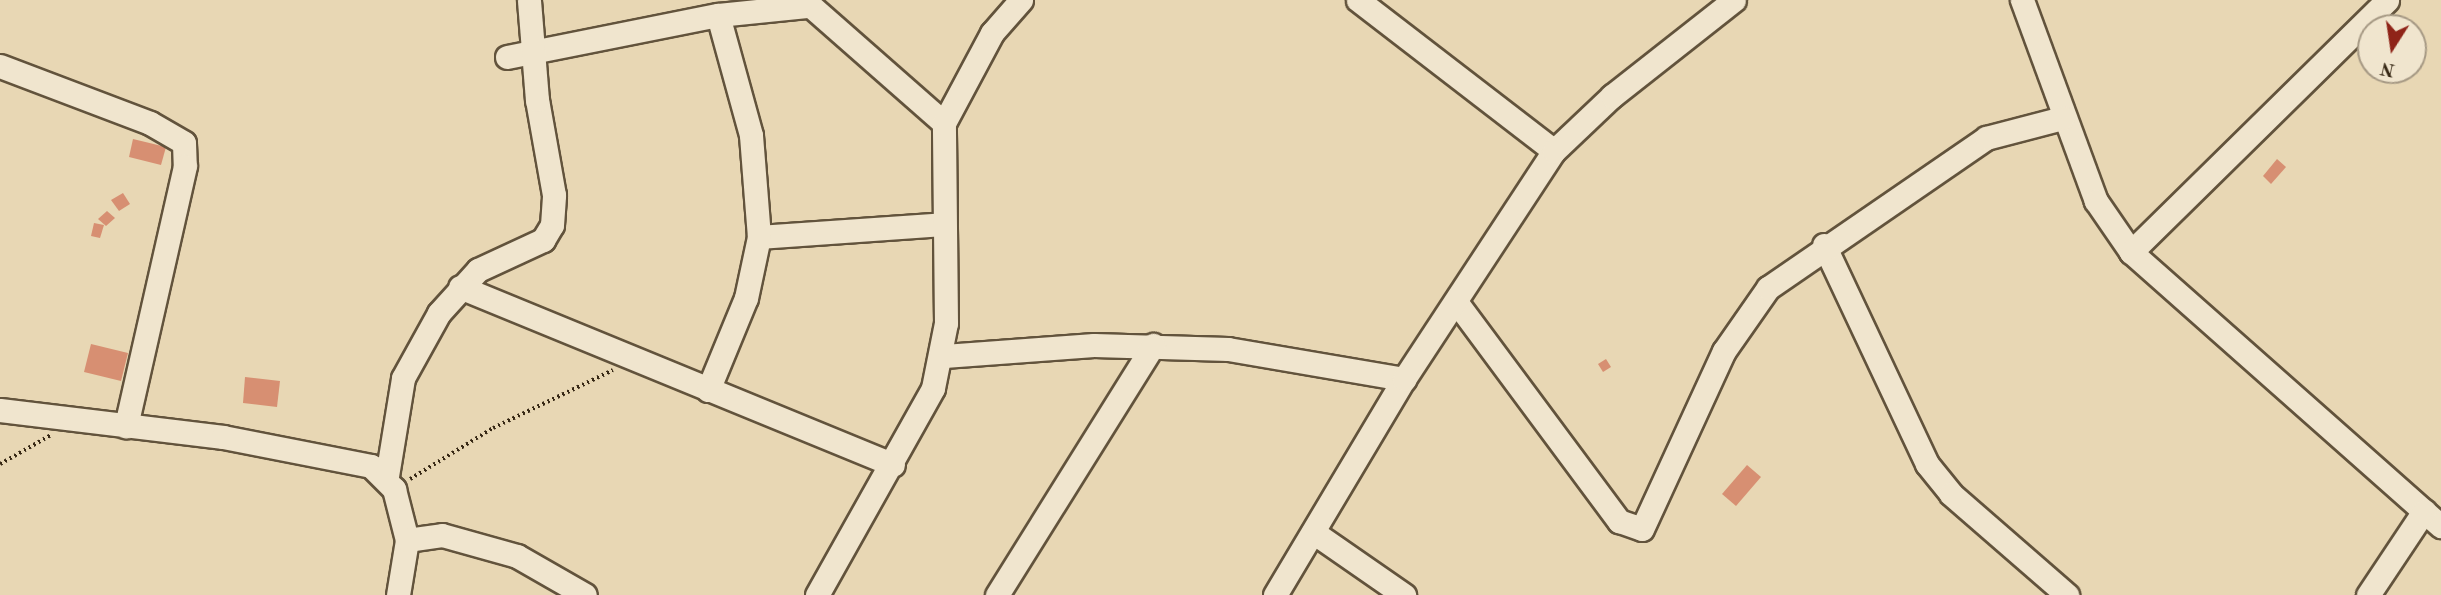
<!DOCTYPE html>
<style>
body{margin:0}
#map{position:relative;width:2441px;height:595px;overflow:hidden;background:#e8d7b4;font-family:"Old Standard TT",serif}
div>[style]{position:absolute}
.building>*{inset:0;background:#d78f72}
.path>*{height:3.5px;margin-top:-1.75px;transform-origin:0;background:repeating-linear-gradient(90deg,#362714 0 2px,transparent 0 5.5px)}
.roads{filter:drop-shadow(2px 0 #62533c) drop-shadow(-2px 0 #62533c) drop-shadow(0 2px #62533c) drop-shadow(0 -2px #62533c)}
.minor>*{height:23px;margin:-11.5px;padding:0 11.5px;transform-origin:11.5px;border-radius:11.5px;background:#f0e5ce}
span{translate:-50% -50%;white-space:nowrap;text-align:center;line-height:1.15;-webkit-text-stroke:5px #f0e5ce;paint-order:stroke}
.north{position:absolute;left:2357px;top:14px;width:70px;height:70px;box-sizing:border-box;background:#f0e5ce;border:2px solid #a69984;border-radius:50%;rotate:192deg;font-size:19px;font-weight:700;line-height:28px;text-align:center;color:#362714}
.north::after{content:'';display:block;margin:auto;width:24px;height:32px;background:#8f2418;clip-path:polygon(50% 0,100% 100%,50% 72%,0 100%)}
</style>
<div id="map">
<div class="building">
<div style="clip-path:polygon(133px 139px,166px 147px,161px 165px,129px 157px)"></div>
<div style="clip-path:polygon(2277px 159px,2286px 167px,2271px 184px,2263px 176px)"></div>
<div style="clip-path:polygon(123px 193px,130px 204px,119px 211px,111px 200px)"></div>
<div style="clip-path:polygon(107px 211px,115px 218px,106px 226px,98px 219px)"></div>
<div style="clip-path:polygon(94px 223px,104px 225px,100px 238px,91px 236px)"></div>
<div style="clip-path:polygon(91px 344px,128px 353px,121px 381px,84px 372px)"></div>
<div style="clip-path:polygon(1606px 359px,1611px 367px,1603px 372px,1598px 364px)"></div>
<div style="clip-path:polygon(245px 377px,280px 381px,277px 407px,243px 403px)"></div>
<div style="clip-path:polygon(1747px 465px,1761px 477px,1736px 506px,1722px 494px)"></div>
</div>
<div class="path">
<div style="left:0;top:464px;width:59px;rotate:-29.6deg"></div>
<div style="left:410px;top:479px;width:97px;rotate:-31.6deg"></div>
<div style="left:493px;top:428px;width:133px;rotate:-25.8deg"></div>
</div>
<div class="roads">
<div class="minor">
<div style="left:804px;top:0;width:186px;rotate:41.3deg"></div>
<div style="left:1358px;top:0;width:247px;rotate:37.6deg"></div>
<div style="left:2022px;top:0;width:214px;rotate:69.8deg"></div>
<div style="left:2096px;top:201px;width:62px;rotate:55.5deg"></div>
<div style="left:2131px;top:252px;width:414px;rotate:41.5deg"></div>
<div style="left:507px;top:57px;width:215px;rotate:-11.3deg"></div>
<div style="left:718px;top:15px;width:89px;rotate:-5.8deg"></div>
<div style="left:0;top:66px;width:160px;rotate:20.8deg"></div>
<div style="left:150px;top:123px;width:39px;rotate:30deg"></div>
<div style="left:184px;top:143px;width:23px;rotate:88deg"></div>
<div style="left:185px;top:166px;width:267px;rotate:102.8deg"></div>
<div style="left:759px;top:237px;width:184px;rotate:-4deg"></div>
<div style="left:1824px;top:245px;width:242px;rotate:64.8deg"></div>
<div style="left:1927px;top:464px;width:38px;rotate:51deg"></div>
<div style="left:1951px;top:494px;width:154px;rotate:41deg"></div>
<div style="left:2131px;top:252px;width:359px;rotate:-44.5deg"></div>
<div style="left:460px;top:287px;width:468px;rotate:22.3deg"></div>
<div style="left:1457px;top:303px;width:272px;rotate:53.4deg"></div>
<div style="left:1619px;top:521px;width:24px;rotate:19deg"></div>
<div style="left:1642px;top:529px;width:196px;rotate:-65.3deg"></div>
<div style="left:1724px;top:351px;width:77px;rotate:-55.1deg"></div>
<div style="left:1768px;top:288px;width:265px;rotate:-34.5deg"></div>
<div style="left:1986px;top:138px;width:79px;rotate:-14.7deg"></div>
<div style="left:944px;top:356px;width:150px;rotate:-4.2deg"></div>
<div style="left:1094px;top:345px;width:134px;rotate:1.7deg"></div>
<div style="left:1228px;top:349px;width:179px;rotate:9.7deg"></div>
<div style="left:708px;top:390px;width:100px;rotate:-67.6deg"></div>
<div style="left:746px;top:298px;width:62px;rotate:-78deg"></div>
<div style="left:759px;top:237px;width:102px;rotate:-94.5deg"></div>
<div style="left:751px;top:135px;width:124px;rotate:-105.4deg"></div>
<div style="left:0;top:410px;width:225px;rotate:6.9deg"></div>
<div style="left:223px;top:437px;width:151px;rotate:11.1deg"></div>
<div style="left:371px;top:466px;width:33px;rotate:45deg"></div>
<div style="left:394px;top:489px;width:53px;rotate:75.7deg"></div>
<div style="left:387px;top:476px;width:99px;rotate:-80.7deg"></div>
<div style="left:403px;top:378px;width:74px;rotate:-61deg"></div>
<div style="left:439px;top:313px;width:58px;rotate:-47.8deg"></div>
<div style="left:478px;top:270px;width:72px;rotate:-24.8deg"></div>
<div style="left:543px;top:240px;width:17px;rotate:-59deg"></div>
<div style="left:552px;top:225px;width:30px;rotate:-86deg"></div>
<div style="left:554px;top:195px;width:97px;rotate:-100.1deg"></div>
<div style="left:537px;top:100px;width:100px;rotate:-94.6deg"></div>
<div style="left:1313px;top:532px;width:111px;rotate:34.7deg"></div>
<div style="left:398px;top:595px;width:56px;rotate:-80.7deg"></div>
<div style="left:407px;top:540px;width:35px;rotate:-8deg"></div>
<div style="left:442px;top:535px;width:78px;rotate:15.6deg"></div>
<div style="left:517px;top:556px;width:78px;rotate:29.8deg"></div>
<div style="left:817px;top:595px;width:237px;rotate:-60.7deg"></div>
<div style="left:933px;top:388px;width:66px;rotate:-78.7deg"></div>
<div style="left:946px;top:323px;width:200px;rotate:-90.6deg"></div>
<div style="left:944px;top:123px;width:102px;rotate:-61.9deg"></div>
<div style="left:992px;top:33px;width:44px;rotate:-48.7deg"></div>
<div style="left:997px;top:595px;width:295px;rotate:-58deg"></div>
<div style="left:1275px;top:595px;width:252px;rotate:-59.2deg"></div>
<div style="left:1404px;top:379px;width:273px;rotate:-56.7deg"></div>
<div style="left:1554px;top:151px;width:80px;rotate:-43.5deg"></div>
<div style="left:1612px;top:96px;width:155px;rotate:-38.2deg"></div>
<div style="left:2368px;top:595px;width:101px;rotate:-56.3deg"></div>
</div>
</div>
<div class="north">N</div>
</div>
